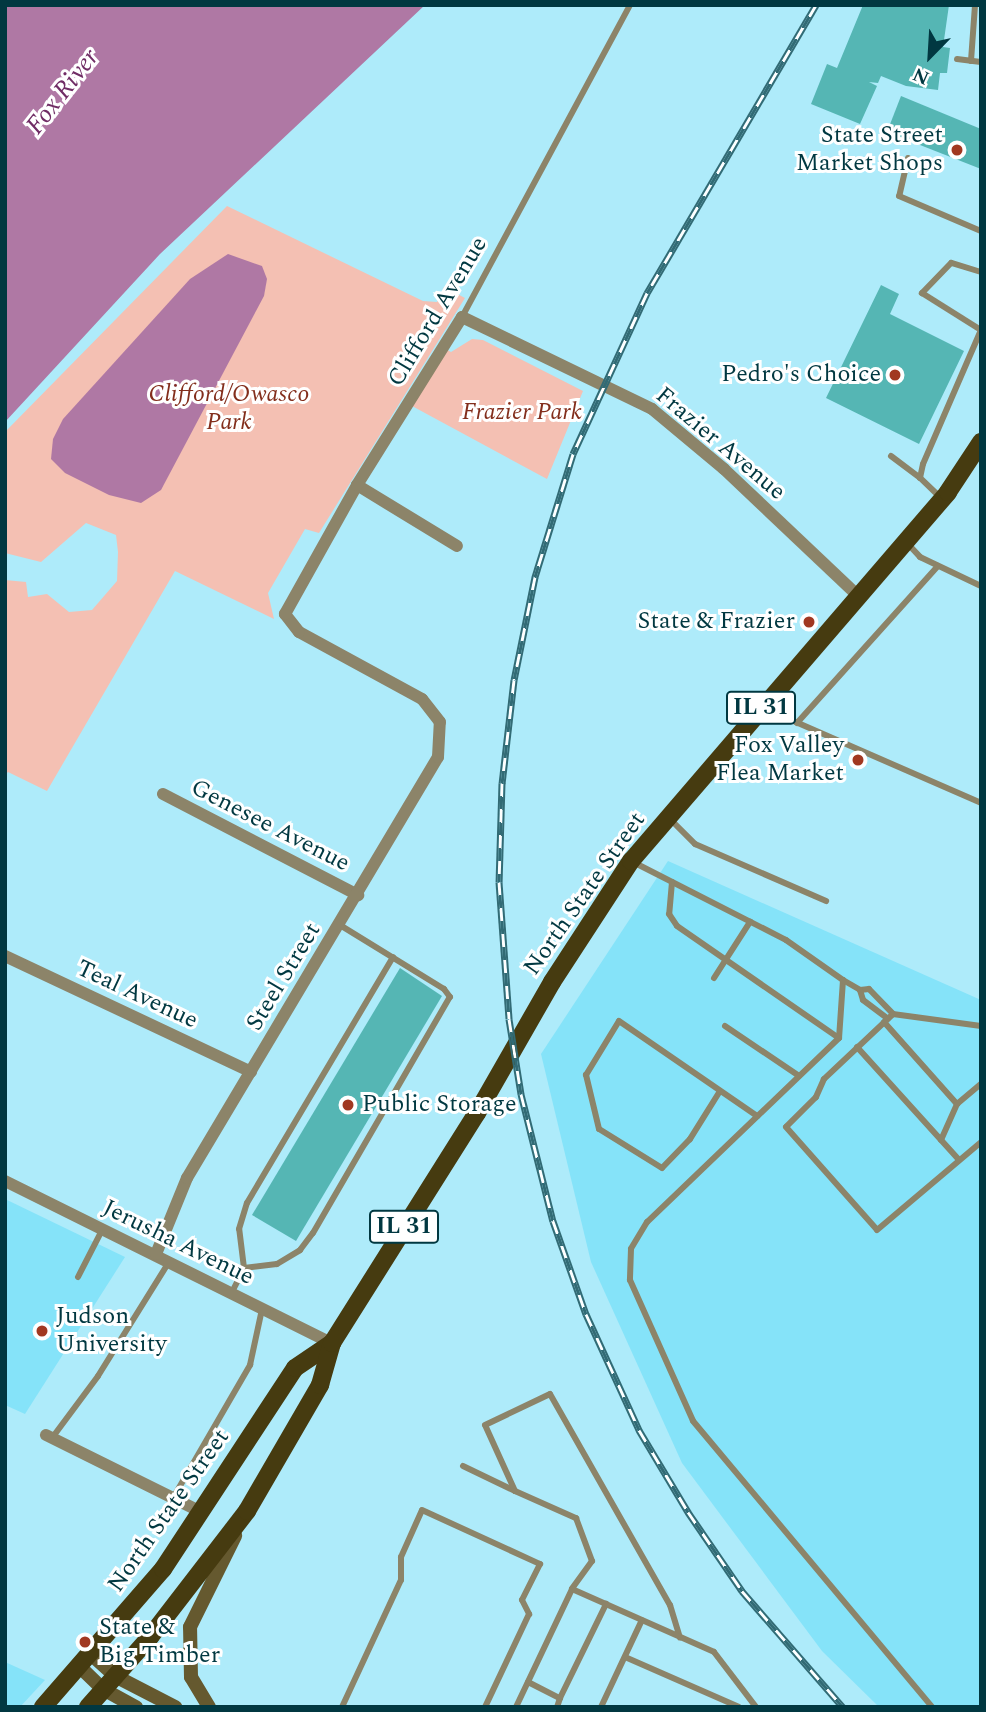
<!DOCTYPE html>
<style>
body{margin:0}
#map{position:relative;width:986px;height:1712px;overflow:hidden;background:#aeebfa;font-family:Spectral,serif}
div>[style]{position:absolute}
.built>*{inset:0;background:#85e3f9}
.green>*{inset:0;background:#f4c0b3}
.water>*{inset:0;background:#af78a4}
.building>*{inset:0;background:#55b6b4}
.lane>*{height:6px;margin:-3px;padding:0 3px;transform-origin:3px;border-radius:3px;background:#8c8469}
.street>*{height:12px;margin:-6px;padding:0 6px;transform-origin:6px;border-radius:6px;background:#8c8469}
.secondary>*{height:14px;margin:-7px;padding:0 7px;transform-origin:7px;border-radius:7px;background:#65592f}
.primary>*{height:18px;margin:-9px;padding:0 9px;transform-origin:9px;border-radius:9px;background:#463b10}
.rail>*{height:7px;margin-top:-3.5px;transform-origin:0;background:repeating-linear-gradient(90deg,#fff 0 13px,#326b75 0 26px);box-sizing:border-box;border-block:2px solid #326b75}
.dots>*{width:19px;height:19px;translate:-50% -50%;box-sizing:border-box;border:4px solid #fff;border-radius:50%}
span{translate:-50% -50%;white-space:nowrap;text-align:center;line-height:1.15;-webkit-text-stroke:6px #fff;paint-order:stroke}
.shield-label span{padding:2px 5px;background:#fff;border:2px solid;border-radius:5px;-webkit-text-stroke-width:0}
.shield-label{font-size:23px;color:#013841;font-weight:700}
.poi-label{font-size:24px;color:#013841}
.right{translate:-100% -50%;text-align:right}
.left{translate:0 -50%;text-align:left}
.street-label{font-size:24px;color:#013841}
.park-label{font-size:24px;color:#832e1c;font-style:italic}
.water-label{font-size:26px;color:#702c65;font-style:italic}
.frame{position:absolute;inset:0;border:7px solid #013841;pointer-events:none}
.north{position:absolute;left:895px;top:21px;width:70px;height:70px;-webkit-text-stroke:5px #fff;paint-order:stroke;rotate:204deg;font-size:19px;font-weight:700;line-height:28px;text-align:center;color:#013841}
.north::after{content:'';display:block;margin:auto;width:24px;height:32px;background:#013841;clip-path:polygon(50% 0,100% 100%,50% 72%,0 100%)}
</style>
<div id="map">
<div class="built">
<div style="clip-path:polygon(668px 861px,981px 1000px,981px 1707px,879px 1707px,822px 1651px,682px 1463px,591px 1262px,541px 1054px)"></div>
<div style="clip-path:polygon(5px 1199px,125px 1257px,25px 1414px,5px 1405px)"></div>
<div style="clip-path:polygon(5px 1662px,45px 1680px,20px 1707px,5px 1707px)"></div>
</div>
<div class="green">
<div style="clip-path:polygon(227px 206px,423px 301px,437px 302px,444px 287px,465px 298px,319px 533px,305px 529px,268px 593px,274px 619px,175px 571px,47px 791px,8px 772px,5px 775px,5px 580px,26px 582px,28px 597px,47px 594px,69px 612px,92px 610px,117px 581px,118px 552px,116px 535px,86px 523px,41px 562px,5px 553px,5px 432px)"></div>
<div style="clip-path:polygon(472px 339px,483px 340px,583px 391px,547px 479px,412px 406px,446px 349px,451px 352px)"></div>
</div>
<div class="water">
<div style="clip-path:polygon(5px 5px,425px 5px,160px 254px,5px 422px)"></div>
<div style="clip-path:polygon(228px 254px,262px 266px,267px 279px,264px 296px,161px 490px,141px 503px,109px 495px,65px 473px,51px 459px,53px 439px,63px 419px,190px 279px)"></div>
</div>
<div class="building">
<div style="clip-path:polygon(863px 5px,949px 5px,943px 47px,950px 48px,947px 73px,940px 73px,938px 90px,906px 86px,881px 76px,878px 83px,869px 82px,877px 86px,860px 124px,811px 104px,827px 64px,837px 68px)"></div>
<div style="clip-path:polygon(901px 96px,981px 129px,981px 169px,887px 132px)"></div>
<div style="clip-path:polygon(881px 285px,899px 294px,890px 314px,964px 351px,919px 444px,826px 398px)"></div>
<div style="clip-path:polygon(400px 968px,442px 996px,296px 1241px,252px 1215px)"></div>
</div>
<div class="lane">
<div style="left:957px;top:59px;width:24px;rotate:7deg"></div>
<div style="left:971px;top:61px;width:56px;rotate:-85.9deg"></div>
<div style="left:908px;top:158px;width:39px;rotate:103deg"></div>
<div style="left:899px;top:196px;width:89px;rotate:23.1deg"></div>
<div style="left:981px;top:272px;width:31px;rotate:-163deg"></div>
<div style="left:951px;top:263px;width:42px;rotate:134deg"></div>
<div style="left:922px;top:293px;width:70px;rotate:32.1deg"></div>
<div style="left:462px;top:317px;width:354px;rotate:-61.7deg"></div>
<div style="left:891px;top:456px;width:36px;rotate:37deg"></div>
<div style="left:940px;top:497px;width:28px;rotate:-136deg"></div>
<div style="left:920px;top:478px;width:14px;rotate:-78deg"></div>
<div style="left:923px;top:464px;width:146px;rotate:-66.6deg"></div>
<div style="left:908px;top:544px;width:18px;rotate:47deg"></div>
<div style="left:920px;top:557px;width:68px;rotate:25.4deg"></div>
<div style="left:766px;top:709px;width:235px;rotate:23.6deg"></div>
<div style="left:797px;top:723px;width:211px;rotate:-48.1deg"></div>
<div style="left:669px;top:818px;width:37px;rotate:45deg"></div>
<div style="left:695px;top:844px;width:143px;rotate:23.5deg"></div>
<div style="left:633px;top:862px;width:172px;rotate:27deg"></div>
<div style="left:786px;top:940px;width:70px;rotate:35.1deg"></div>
<div style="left:843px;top:980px;width:58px;rotate:93.9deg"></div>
<div style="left:839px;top:1038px;width:266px;rotate:136.2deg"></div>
<div style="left:647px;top:1222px;width:31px;rotate:121deg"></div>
<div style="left:631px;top:1249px;width:31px;rotate:92deg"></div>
<div style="left:630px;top:1280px;width:154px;rotate:65.9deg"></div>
<div style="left:693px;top:1421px;width:373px;rotate:50.1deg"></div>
<div style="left:672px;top:882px;width:32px;rotate:95deg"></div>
<div style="left:669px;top:914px;width:14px;rotate:56deg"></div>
<div style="left:677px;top:926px;width:197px;rotate:34.7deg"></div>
<div style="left:714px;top:978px;width:67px;rotate:-57.3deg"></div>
<div style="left:843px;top:980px;width:20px;rotate:30deg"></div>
<div style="left:860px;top:990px;width:9px;rotate:-6deg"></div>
<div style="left:869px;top:989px;width:35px;rotate:46deg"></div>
<div style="left:860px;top:990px;width:10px;rotate:73deg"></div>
<div style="left:863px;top:1000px;width:31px;rotate:37deg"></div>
<div style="left:884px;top:1022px;width:110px;rotate:48.3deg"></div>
<div style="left:725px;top:1026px;width:89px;rotate:34deg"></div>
<div style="left:981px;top:1026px;width:89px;rotate:-172.2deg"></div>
<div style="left:893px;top:1014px;width:95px;rotate:136.7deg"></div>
<div style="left:824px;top:1079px;width:20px;rotate:114deg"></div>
<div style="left:816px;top:1097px;width:42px;rotate:135deg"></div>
<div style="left:786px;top:1127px;width:137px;rotate:48.5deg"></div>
<div style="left:877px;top:1230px;width:136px;rotate:-40.2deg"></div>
<div style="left:857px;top:1047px;width:152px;rotate:47.9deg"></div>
<div style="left:720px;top:1091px;width:57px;rotate:122deg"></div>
<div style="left:690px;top:1139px;width:40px;rotate:134deg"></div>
<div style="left:662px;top:1168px;width:74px;rotate:-148.2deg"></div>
<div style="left:599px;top:1129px;width:56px;rotate:-103.5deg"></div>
<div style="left:586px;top:1075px;width:63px;rotate:-58.6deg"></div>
<div style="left:619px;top:1021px;width:168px;rotate:34.5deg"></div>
<div style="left:941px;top:1140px;width:39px;rotate:-66deg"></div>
<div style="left:957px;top:1104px;width:31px;rotate:-40deg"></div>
<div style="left:244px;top:1268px;width:33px;rotate:-7deg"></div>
<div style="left:277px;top:1264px;width:27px;rotate:-31deg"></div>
<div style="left:300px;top:1250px;width:21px;rotate:-53deg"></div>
<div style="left:313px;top:1233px;width:273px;rotate:-59.9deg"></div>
<div style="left:450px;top:997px;width:10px;rotate:-127deg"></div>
<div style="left:444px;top:989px;width:122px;rotate:-148.4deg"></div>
<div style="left:78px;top:1277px;width:53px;rotate:-62.9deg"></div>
<div style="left:232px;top:1292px;width:27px;rotate:-63deg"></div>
<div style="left:244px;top:1268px;width:39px;rotate:-97deg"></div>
<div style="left:239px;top:1229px;width:27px;rotate:-73deg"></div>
<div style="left:247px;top:1203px;width:286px;rotate:-59.3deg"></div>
<div style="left:52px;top:1438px;width:77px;rotate:-53.4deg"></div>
<div style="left:98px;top:1376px;width:134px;rotate:-58.1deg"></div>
<div style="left:463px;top:1466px;width:58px;rotate:25.7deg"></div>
<div style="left:515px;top:1491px;width:72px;rotate:-114.4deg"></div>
<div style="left:485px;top:1425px;width:72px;rotate:-25.5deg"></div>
<div style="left:550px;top:1394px;width:243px;rotate:60.4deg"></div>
<div style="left:670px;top:1605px;width:34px;rotate:73deg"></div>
<div style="left:515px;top:1491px;width:67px;rotate:23.9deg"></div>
<div style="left:576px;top:1518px;width:46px;rotate:69.6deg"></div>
<div style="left:592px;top:1561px;width:34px;rotate:126deg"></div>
<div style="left:173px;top:1498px;width:154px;rotate:-59.9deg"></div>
<div style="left:250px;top:1365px;width:57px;rotate:-77.9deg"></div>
<div style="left:625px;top:1657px;width:124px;rotate:23.7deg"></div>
<div style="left:528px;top:1682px;width:36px;rotate:27deg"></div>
<div style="left:560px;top:1698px;width:9px;rotate:108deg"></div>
<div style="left:560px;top:1698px;width:105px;rotate:-63.9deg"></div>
<div style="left:342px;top:1707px;width:140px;rotate:-65.1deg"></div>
<div style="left:401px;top:1580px;width:23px;rotate:-90deg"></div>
<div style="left:401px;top:1557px;width:51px;rotate:-65.9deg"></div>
<div style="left:422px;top:1510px;width:130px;rotate:24.6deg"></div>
<div style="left:540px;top:1564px;width:40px;rotate:116.6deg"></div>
<div style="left:522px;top:1600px;width:16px;rotate:63deg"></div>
<div style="left:529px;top:1614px;width:103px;rotate:115.3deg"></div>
<div style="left:516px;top:1707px;width:131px;rotate:-64.6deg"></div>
<div style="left:572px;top:1589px;width:155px;rotate:23.9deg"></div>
<div style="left:714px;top:1652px;width:69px;rotate:52.6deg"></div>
<div style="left:601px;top:1707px;width:96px;rotate:-64.8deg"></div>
</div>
<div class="street">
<div style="left:357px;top:485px;width:117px;rotate:31.4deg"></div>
<div style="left:163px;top:794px;width:220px;rotate:27.4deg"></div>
<div style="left:5px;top:956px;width:272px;rotate:25.2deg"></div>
<div style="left:5px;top:1181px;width:365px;rotate:26.4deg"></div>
<div style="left:156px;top:1254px;width:82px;rotate:-67.8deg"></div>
<div style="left:187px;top:1178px;width:490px;rotate:-59.2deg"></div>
<div style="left:438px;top:757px;width:35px;rotate:-87deg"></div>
<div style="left:440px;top:722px;width:29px;rotate:-128deg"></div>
<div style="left:422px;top:699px;width:140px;rotate:-151.4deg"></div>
<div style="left:299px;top:632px;width:23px;rotate:-128deg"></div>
<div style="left:285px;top:614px;width:148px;rotate:-60.8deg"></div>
<div style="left:357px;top:485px;width:198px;rotate:-58deg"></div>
<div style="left:462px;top:317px;width:211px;rotate:25.8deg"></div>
<div style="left:652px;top:409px;width:94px;rotate:39.8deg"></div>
<div style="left:724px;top:469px;width:182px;rotate:43.4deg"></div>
<div style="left:46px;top:1435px;width:173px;rotate:26.4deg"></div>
</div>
<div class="secondary">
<div style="left:92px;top:1655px;width:31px;rotate:42deg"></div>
<div style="left:115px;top:1676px;width:68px;rotate:27.3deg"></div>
<div style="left:80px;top:1667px;width:32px;rotate:44deg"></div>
<div style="left:103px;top:1689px;width:38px;rotate:29deg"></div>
<div style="left:209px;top:1707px;width:35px;rotate:-121deg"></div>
<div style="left:191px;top:1677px;width:50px;rotate:-91.1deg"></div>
<div style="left:190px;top:1627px;width:102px;rotate:-63.7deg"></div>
</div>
<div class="primary">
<div style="left:43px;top:1707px;width:183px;rotate:-49deg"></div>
<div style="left:163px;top:1569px;width:240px;rotate:-56.7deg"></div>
<div style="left:295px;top:1368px;width:45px;rotate:-34deg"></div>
<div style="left:88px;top:1707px;width:94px;rotate:-48.5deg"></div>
<div style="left:150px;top:1637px;width:159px;rotate:-52.4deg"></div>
<div style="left:247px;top:1511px;width:146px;rotate:-59.9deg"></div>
<div style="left:320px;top:1385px;width:44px;rotate:-74.1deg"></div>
<div style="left:332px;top:1343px;width:272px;rotate:-57.8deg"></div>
<div style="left:477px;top:1113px;width:151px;rotate:-60.2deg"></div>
<div style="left:552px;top:982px;width:145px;rotate:-56.9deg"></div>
<div style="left:631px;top:861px;width:486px;rotate:-49.3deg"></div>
<div style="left:948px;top:492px;width:60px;rotate:-56.6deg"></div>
</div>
<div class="rail">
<div style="left:816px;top:5px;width:334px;rotate:120.4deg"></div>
<div style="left:647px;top:293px;width:177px;rotate:114.7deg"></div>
<div style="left:573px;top:454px;width:129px;rotate:107.2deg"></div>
<div style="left:535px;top:577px;width:105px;rotate:101.5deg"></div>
<div style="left:514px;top:680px;width:104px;rotate:96.6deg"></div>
<div style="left:502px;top:783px;width:99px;rotate:91.7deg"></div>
<div style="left:499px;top:882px;width:137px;rotate:85.8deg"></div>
<div style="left:509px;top:1019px;width:76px;rotate:80.9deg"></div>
<div style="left:521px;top:1094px;width:131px;rotate:75.9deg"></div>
<div style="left:553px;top:1221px;width:99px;rotate:70.5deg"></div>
<div style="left:586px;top:1314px;width:128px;rotate:65.4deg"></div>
<div style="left:639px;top:1430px;width:96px;rotate:59.1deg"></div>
<div style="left:688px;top:1512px;width:96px;rotate:55.6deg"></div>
<div style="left:742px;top:1591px;width:154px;rotate:49deg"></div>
</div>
<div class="dots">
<div style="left:957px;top:150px;background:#a13821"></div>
<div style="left:895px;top:375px;background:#a13821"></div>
<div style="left:809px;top:622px;background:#a13821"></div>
<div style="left:858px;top:760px;background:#a13821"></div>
<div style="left:348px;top:1105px;background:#a13821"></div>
<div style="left:42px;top:1331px;background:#a13821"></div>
<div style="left:85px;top:1642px;background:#a13821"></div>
</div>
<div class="shield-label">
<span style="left:761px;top:708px">IL 31</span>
<span style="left:404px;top:1227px">IL 31</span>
</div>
<div class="poi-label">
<span class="right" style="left:943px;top:150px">State Street<br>Market Shops</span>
<span class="right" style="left:881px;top:375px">Pedro's Choice</span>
<span class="right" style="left:795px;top:622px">State &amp; Frazier</span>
<span class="right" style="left:844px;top:760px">Fox Valley<br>Flea Market</span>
<span class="left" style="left:362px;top:1105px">Public Storage</span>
<span class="left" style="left:56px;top:1331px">Judson<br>University</span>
<span class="left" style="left:99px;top:1642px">State &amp;<br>Big Timber</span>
</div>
<div class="street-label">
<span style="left:438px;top:312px;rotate:-59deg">Clifford Avenue</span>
<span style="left:720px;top:444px;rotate:40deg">Frazier Avenue</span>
<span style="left:270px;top:826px;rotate:27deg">Genesee Avenue</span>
<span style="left:585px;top:894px;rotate:-55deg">North State Street</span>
<span style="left:284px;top:977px;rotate:-59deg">Steel Street</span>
<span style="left:137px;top:995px;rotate:25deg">Teal Avenue</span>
<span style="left:178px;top:1243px;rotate:26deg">Jerusha Avenue</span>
<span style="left:169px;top:1511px;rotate:-55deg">North State Street</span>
</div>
<div class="park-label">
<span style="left:229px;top:409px">Clifford/Owasco<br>Park</span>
<span style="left:522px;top:413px">Frazier Park</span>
</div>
<div class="water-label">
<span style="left:63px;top:92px;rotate:-52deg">Fox River</span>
</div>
<div class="frame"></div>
<div class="north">N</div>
</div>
